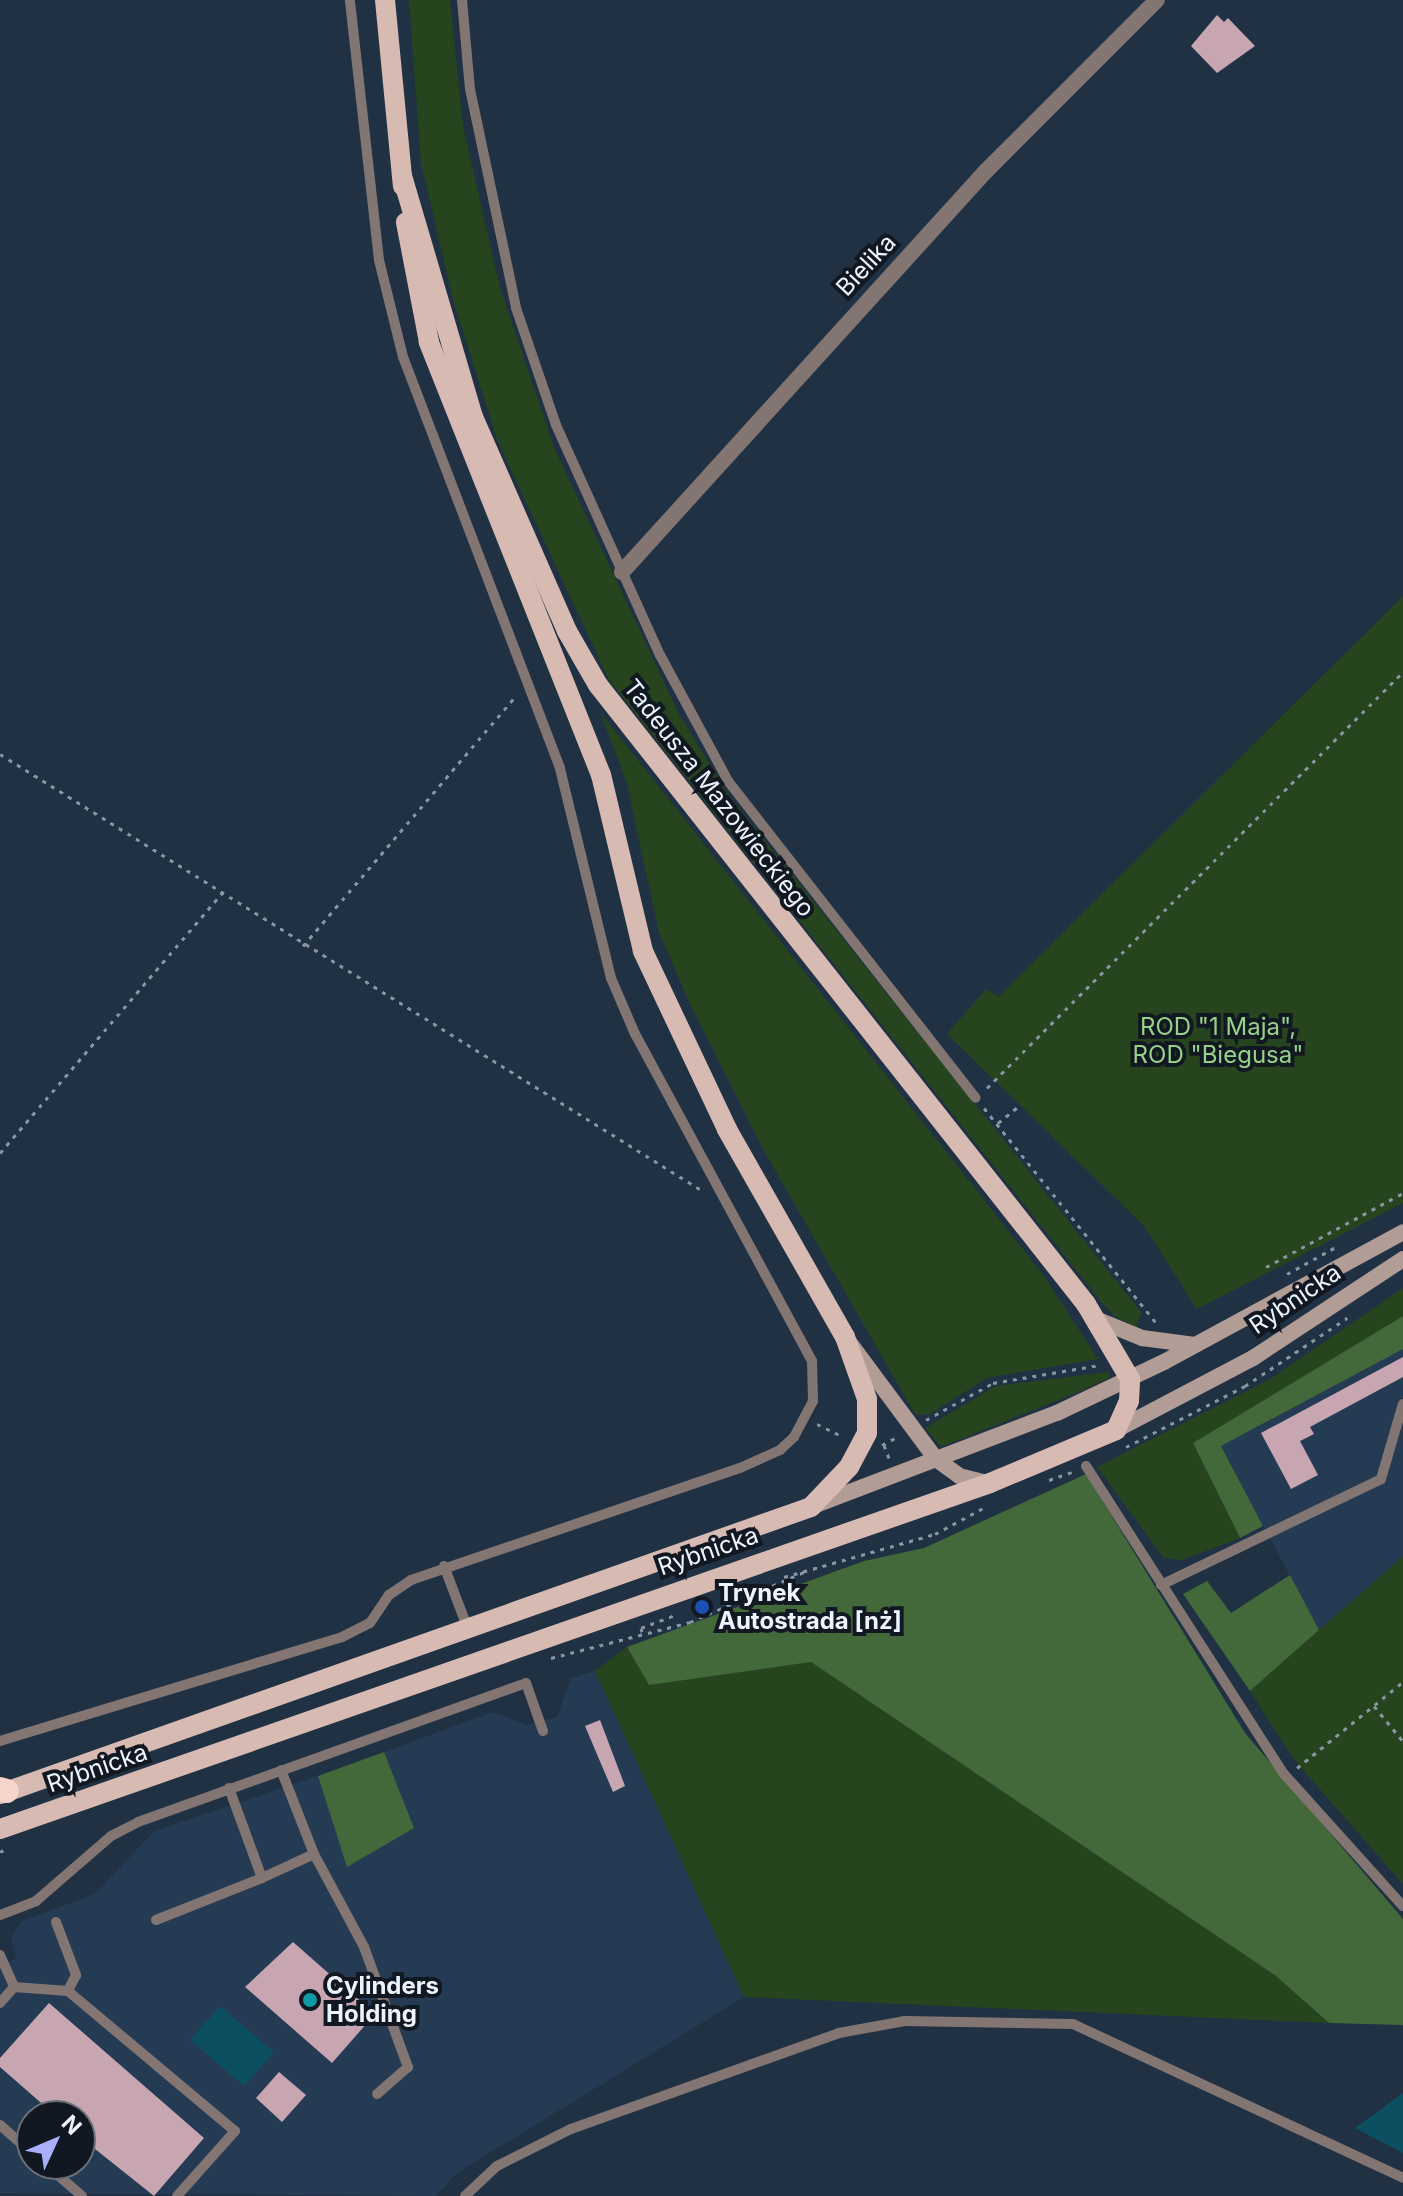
<!DOCTYPE html>
<meta charset="utf-8">
<style>
body{margin:0}
#map{position:relative;width:1403px;height:2196px;overflow:hidden;background:#203144;font-family:Inter,sans-serif}
div>[style]{position:absolute}
.built>*{inset:0;background:#253b54}
.green>*{inset:0;background:#26441e}
.forest>*{inset:0;background:#436839}
.water>*{inset:0;background:#0b4f60}
.building>*{inset:0;background:#c7a6b1}
.path>*{height:3px;margin-top:-1.5px;transform-origin:0;background:repeating-linear-gradient(90deg,#8895a3 0 4px,transparent 0 10px)}
.lane>*{height:10px;margin:-5px;padding:0 5px;transform-origin:5px;border-radius:5px;background:#837571}
.street>*{height:16px;margin:-8px;padding:0 8px;transform-origin:8px;border-radius:8px;background:#837571}
.secondary>*{height:16px;margin:-8px;padding:0 8px;transform-origin:8px;border-radius:8px;background:#b29c96}
.primary>*{height:20px;margin:-10px;padding:0 10px;transform-origin:10px;border-radius:10px;background:#d7bab2}
.highway>*{height:24px;margin:-12px;padding:0 12px;transform-origin:12px;border-radius:12px;background:#f8d5cc}
.dots>*{width:22px;height:22px;translate:-50% -50%;box-sizing:border-box;border:4px solid #111821;border-radius:50%}
span{translate:-50% -50%;white-space:nowrap;text-align:center;line-height:1.15;-webkit-text-stroke:8px #111821;paint-order:stroke}
.street-label{font-size:24px;color:#ecf5ff}
.park-label{font-size:24px;color:#97d189}
.poi-label{font-size:24px;color:#ecf5ff;font-weight:700}
.left{translate:0 -50%;text-align:left}
.north{position:absolute;left:16px;top:2100px;width:80px;height:80px;box-sizing:border-box;background:#111821;border:2px solid #69707a;border-radius:50%;rotate:46deg;font-size:22px;font-weight:700;line-height:32px;text-align:center;color:#ecf5ff}
.north::after{content:'';display:block;margin:auto;width:28px;height:36px;background:#a8b0fc;clip-path:polygon(50% 0,100% 100%,50% 72%,0 100%)}
</style>
<div id="map">
<div class="built">
<div style="clip-path:polygon(1403px 1349px,1403px 1556px,1319px 1630px,1221px 1446px)"></div>
<div style="clip-path:polygon(evenodd,595px 1671px,744px 1997px,457px 2173px,436px 2196px,0 2193px,0 1964px,16px 1959px,11px 1937px,22px 1921px,95px 1894px,154px 1831px,318px 1776px,348px 1866px,413px 1828px,384px 1752px,493px 1712px,527px 1725px,557px 1717px,571px 1678px,595px 1671px,32px 2116px,80px 2116px,80px 2164px,32px 2164px,32px 2116px)"></div>
</div>
<div class="green">
<div style="clip-path:polygon(409px 0,450px 0,463px 126px,500px 288px,554px 447px,679px 714px,727px 793px,1141px 1312px,1136px 1327px,1114px 1316px,1099px 1299px,609px 680px,498px 442px,454px 303px,421px 164px)"></div>
<div style="clip-path:polygon(1403px 596px,1403px 1203px,1197px 1309px,1144px 1226px,947px 1034px,986px 989px,998px 997px)"></div>
<div style="clip-path:polygon(600px 712px,1044px 1276px,1098px 1359px,987px 1378px,928px 1415px,915px 1414px,764px 1151px,689px 1002px,659px 932px,626px 781px)"></div>
<div style="clip-path:polygon(1403px 1288px,1403px 1316px,1193px 1443px,1240px 1538px,1182px 1560px,1164px 1558px,1097px 1467px,1270px 1379px)"></div>
<div style="clip-path:polygon(1109px 1372px,1109px 1378px,1079px 1392px,941px 1447px,925px 1428px,996px 1386px)"></div>
<div style="clip-path:polygon(1403px 1556px,1403px 1884px,1295px 1761px,1250px 1691px)"></div>
<div style="clip-path:polygon(627px 1647px,649px 1684px,811px 1662px,1276px 1976px,1329px 2023px,744px 1997px,595px 1671px)"></div>
</div>
<div class="forest">
<div style="clip-path:polygon(1403px 1316px,1403px 1349px,1221px 1446px,1263px 1526px,1240px 1538px,1193px 1443px)"></div>
<div style="clip-path:polygon(1086px 1474px,1245px 1733px,1403px 1919px,1403px 2025px,1329px 2023px,1276px 1976px,811px 1662px,649px 1685px,627px 1647px,864px 1561px,924px 1548px)"></div>
<div style="clip-path:polygon(1290px 1575px,1319px 1630px,1250px 1691px,1183px 1594px,1207px 1581px,1231px 1613px)"></div>
<div style="clip-path:polygon(384px 1752px,414px 1828px,347px 1867px,318px 1776px)"></div>
</div>
<div class="water">
<div style="clip-path:polygon(220px 2006px,274px 2052px,244px 2086px,190px 2040px)"></div>
<div style="clip-path:polygon(1403px 2093px,1403px 2153px,1355px 2128px)"></div>
</div>
<div class="building">
<div style="clip-path:polygon(1217px 15px,1224px 22px,1228px 18px,1255px 46px,1217px 73px,1191px 46px)"></div>
<div style="clip-path:polygon(1403px 1357px,1403px 1377px,1310px 1427px,1314px 1434px,1300px 1441px,1318px 1475px,1291px 1489px,1261px 1433px)"></div>
<div style="clip-path:polygon(600px 1720px,625px 1786px,613px 1792px,585px 1726px)"></div>
<div style="clip-path:polygon(293px 1942px,375px 2014px,332px 2063px,245px 1987px)"></div>
<div style="clip-path:polygon(49px 2003px,204px 2138px,154px 2196px,80px 2137px,80px 2116px,56px 2116px,0 2067px,0 2058px)"></div>
<div style="clip-path:polygon(279px 2072px,306px 2095px,282px 2122px,256px 2098px)"></div>
</div>
<div class="path">
<div style="left:0;top:754px;width:828px;rotate:31.87deg"></div>
<div style="left:303px;top:946px;width:328px;rotate:-49.6deg"></div>
<div style="left:987px;top:1088px;width:588px;rotate:-45deg"></div>
<div style="left:984px;top:1108px;width:277px;rotate:51.3deg"></div>
<div style="left:998px;top:1123px;width:28px;rotate:-39deg"></div>
<div style="left:0;top:1153px;width:342px;rotate:-49.5deg"></div>
<div style="left:1266px;top:1267px;width:156px;rotate:-28.4deg"></div>
<div style="left:1287px;top:1274px;width:56px;rotate:-28.9deg"></div>
<div style="left:926px;top:1420px;width:77px;rotate:-28.9deg"></div>
<div style="left:993px;top:1383px;width:108px;rotate:-9.6deg"></div>
<div style="left:817px;top:1424px;width:28px;rotate:26deg"></div>
<div style="left:882px;top:1445px;width:19px;rotate:-28deg"></div>
<div style="left:884px;top:1445px;width:17px;rotate:69deg"></div>
<div style="left:1126px;top:1447px;width:134px;rotate:-27.1deg"></div>
<div style="left:1245px;top:1386px;width:123px;rotate:-33.7deg"></div>
<div style="left:1049px;top:1480px;width:24px;rotate:-19deg"></div>
<div style="left:784px;top:1577px;width:157px;rotate:-15.9deg"></div>
<div style="left:935px;top:1534px;width:59px;rotate:-28.3deg"></div>
<div style="left:642px;top:1632px;width:4px;rotate:-104deg"></div>
<div style="left:641px;top:1628px;width:36px;rotate:-21deg"></div>
<div style="left:551px;top:1658px;width:144px;rotate:-14.5deg"></div>
<div style="left:690px;top:1622px;width:124px;rotate:-23.7deg"></div>
<div style="left:1374px;top:1706px;width:45px;rotate:50.4deg"></div>
<div style="left:1297px;top:1768px;width:136px;rotate:-39.1deg"></div>
<div style="left:0;top:1852px;width:9px;rotate:-27deg"></div>
</div>
<div class="lane">
<div style="left:462px;top:0;width:89px;rotate:84.9deg"></div>
<div style="left:470px;top:89px;width:224px;rotate:78.1deg"></div>
<div style="left:516px;top:308px;width:124px;rotate:71.1deg"></div>
<div style="left:556px;top:425px;width:252px;rotate:65.7deg"></div>
<div style="left:660px;top:655px;width:143px;rotate:61.6deg"></div>
<div style="left:728px;top:781px;width:402px;rotate:52deg"></div>
<div style="left:1086px;top:1466px;width:366px;rotate:57.3deg"></div>
<div style="left:1284px;top:1774px;width:178px;rotate:48deg"></div>
<div style="left:444px;top:1566px;width:67px;rotate:69.1deg"></div>
<div style="left:1161px;top:1585px;width:244px;rotate:-25.7deg"></div>
<div style="left:1381px;top:1479px;width:78px;rotate:-73.7deg"></div>
<div style="left:0;top:1741px;width:357px;rotate:-16.9deg"></div>
<div style="left:342px;top:1637px;width:31px;rotate:-27deg"></div>
<div style="left:370px;top:1623px;width:34px;rotate:-56deg"></div>
<div style="left:389px;top:1595px;width:27px;rotate:-34deg"></div>
<div style="left:411px;top:1580px;width:348px;rotate:-18.8deg"></div>
<div style="left:740px;top:1468px;width:44px;rotate:-24.2deg"></div>
<div style="left:780px;top:1450px;width:19px;rotate:-43deg"></div>
<div style="left:794px;top:1437px;width:41px;rotate:-62.2deg"></div>
<div style="left:813px;top:1401px;width:40px;rotate:-91.4deg"></div>
<div style="left:812px;top:1361px;width:372px;rotate:-118.4deg"></div>
<div style="left:635px;top:1034px;width:61px;rotate:-113.2deg"></div>
<div style="left:611px;top:978px;width:216px;rotate:-103.7deg"></div>
<div style="left:560px;top:768px;width:440px;rotate:-110.9deg"></div>
<div style="left:403px;top:357px;width:100px;rotate:-103.9deg"></div>
<div style="left:379px;top:260px;width:262px;rotate:-96.4deg"></div>
<div style="left:229px;top:1788px;width:96px;rotate:69.9deg"></div>
<div style="left:262px;top:1878px;width:57px;rotate:-24.8deg"></div>
<div style="left:314px;top:1854px;width:90px;rotate:-111.4deg"></div>
<div style="left:314px;top:1854px;width:106px;rotate:61.7deg"></div>
<div style="left:364px;top:1947px;width:128px;rotate:69.9deg"></div>
<div style="left:408px;top:2067px;width:41px;rotate:138.9deg"></div>
<div style="left:0;top:1915px;width:39px;rotate:-21deg"></div>
<div style="left:36px;top:1901px;width:99px;rotate:-40.9deg"></div>
<div style="left:111px;top:1836px;width:30px;rotate:-27deg"></div>
<div style="left:138px;top:1822px;width:412px;rotate:-19.7deg"></div>
<div style="left:526px;top:1683px;width:51px;rotate:70.5deg"></div>
<div style="left:156px;top:1920px;width:114px;rotate:-21.6deg"></div>
<div style="left:56px;top:1922px;width:57px;rotate:69.3deg"></div>
<div style="left:76px;top:1975px;width:18px;rotate:117deg"></div>
<div style="left:0;top:1955px;width:35px;rotate:66deg"></div>
<div style="left:0;top:2003px;width:21px;rotate:-49deg"></div>
<div style="left:14px;top:1987px;width:54px;rotate:4.2deg"></div>
<div style="left:68px;top:1991px;width:218px;rotate:40deg"></div>
<div style="left:235px;top:2131px;width:87px;rotate:131.7deg"></div>
<div style="left:0;top:2125px;width:43px;rotate:41.2deg"></div>
<div style="left:45px;top:2164px;width:49px;rotate:40.9deg"></div>
<div style="left:465px;top:2196px;width:44px;rotate:-43.2deg"></div>
<div style="left:497px;top:2166px;width:83px;rotate:-26.6deg"></div>
<div style="left:571px;top:2129px;width:285px;rotate:-19.7deg"></div>
<div style="left:839px;top:2033px;width:67px;rotate:-10.3deg"></div>
<div style="left:905px;top:2021px;width:168px;rotate:1deg"></div>
<div style="left:1073px;top:2024px;width:364px;rotate:25deg"></div>
</div>
<div class="street">
<div style="left:622px;top:572px;width:540px;rotate:-47.78deg"></div>
<div style="left:985px;top:172px;width:243px;rotate:-45deg"></div>
</div>
<div class="secondary">
<div style="left:1098px;top:1320px;width:48px;rotate:22.2deg"></div>
<div style="left:1142px;top:1338px;width:53px;rotate:7.5deg"></div>
<div style="left:849px;top:1342px;width:146px;rotate:53.4deg"></div>
<div style="left:936px;top:1459px;width:29px;rotate:36deg"></div>
<div style="left:959px;top:1476px;width:30px;rotate:14deg"></div>
<div style="left:1116px;top:1430px;width:155px;rotate:-27.7deg"></div>
<div style="left:1253px;top:1358px;width:180px;rotate:-33.4deg"></div>
<div style="left:813px;top:1506px;width:261px;rotate:-20.9deg"></div>
<div style="left:1057px;top:1413px;width:119px;rotate:-25.5deg"></div>
<div style="left:1164px;top:1362px;width:272px;rotate:-28.5deg"></div>
</div>
<div class="primary">
<div style="left:385px;top:0;width:187px;rotate:84.5deg"></div>
<div style="left:0;top:1794px;width:860px;rotate:-19.49deg"></div>
<div style="left:811px;top:1507px;width:55px;rotate:-46.5deg"></div>
<div style="left:849px;top:1467px;width:38px;rotate:-62deg"></div>
<div style="left:867px;top:1433px;width:34px;rotate:-90deg"></div>
<div style="left:867px;top:1399px;width:66px;rotate:-109.5deg"></div>
<div style="left:845px;top:1337px;width:239px;rotate:-119.6deg"></div>
<div style="left:727px;top:1129px;width:197px;rotate:-115.3deg"></div>
<div style="left:643px;top:951px;width:181px;rotate:-103.4deg"></div>
<div style="left:601px;top:775px;width:466px;rotate:-111.7deg"></div>
<div style="left:429px;top:342px;width:122px;rotate:-100.9deg"></div>
<div style="left:0;top:1829px;width:1049px;rotate:-19.26deg"></div>
<div style="left:990px;top:1483px;width:137px;rotate:-22.8deg"></div>
<div style="left:1116px;top:1430px;width:32px;rotate:-66deg"></div>
<div style="left:1129px;top:1401px;width:22px;rotate:-87deg"></div>
<div style="left:1130px;top:1379px;width:87px;rotate:-120.4deg"></div>
<div style="left:1086px;top:1304px;width:788px;rotate:-128.25deg"></div>
<div style="left:598px;top:685px;width:62px;rotate:-119.9deg"></div>
<div style="left:567px;top:631px;width:234px;rotate:-113.7deg"></div>
<div style="left:473px;top:417px;width:252px;rotate:-106.4deg"></div>
</div>
<div class="highway">
<div style="left:0;top:1789px;width:7px;rotate:16deg"></div>
</div>
<div class="dots">
<div style="left:702px;top:1607px;background:#1a4fb4"></div>
<div style="left:310px;top:2000px;background:#0f9aa8"></div>
</div>
<div class="street-label">
<span style="left:866px;top:265px;rotate:-47deg">Bielika</span>
<span style="left:719px;top:798px;rotate:52deg">Tadeusza Mazowieckiego</span>
<span style="left:1295px;top:1299px;rotate:-34deg">Rybnicka</span>
<span style="left:708px;top:1551px;rotate:-19deg">Rybnicka</span>
<span style="left:97px;top:1768px;rotate:-19deg">Rybnicka</span>
</div>
<div class="park-label">
<span style="left:1218px;top:1041px">ROD "1 Maja",<br>ROD "Biegusa"</span>
</div>
<div class="poi-label">
<span class="left" style="left:718px;top:1607px">Trynek<br>Autostrada [nż]</span>
<span class="left" style="left:326px;top:2000px">Cylinders<br>Holding</span>
</div>
<div class="north">N</div>
</div>
